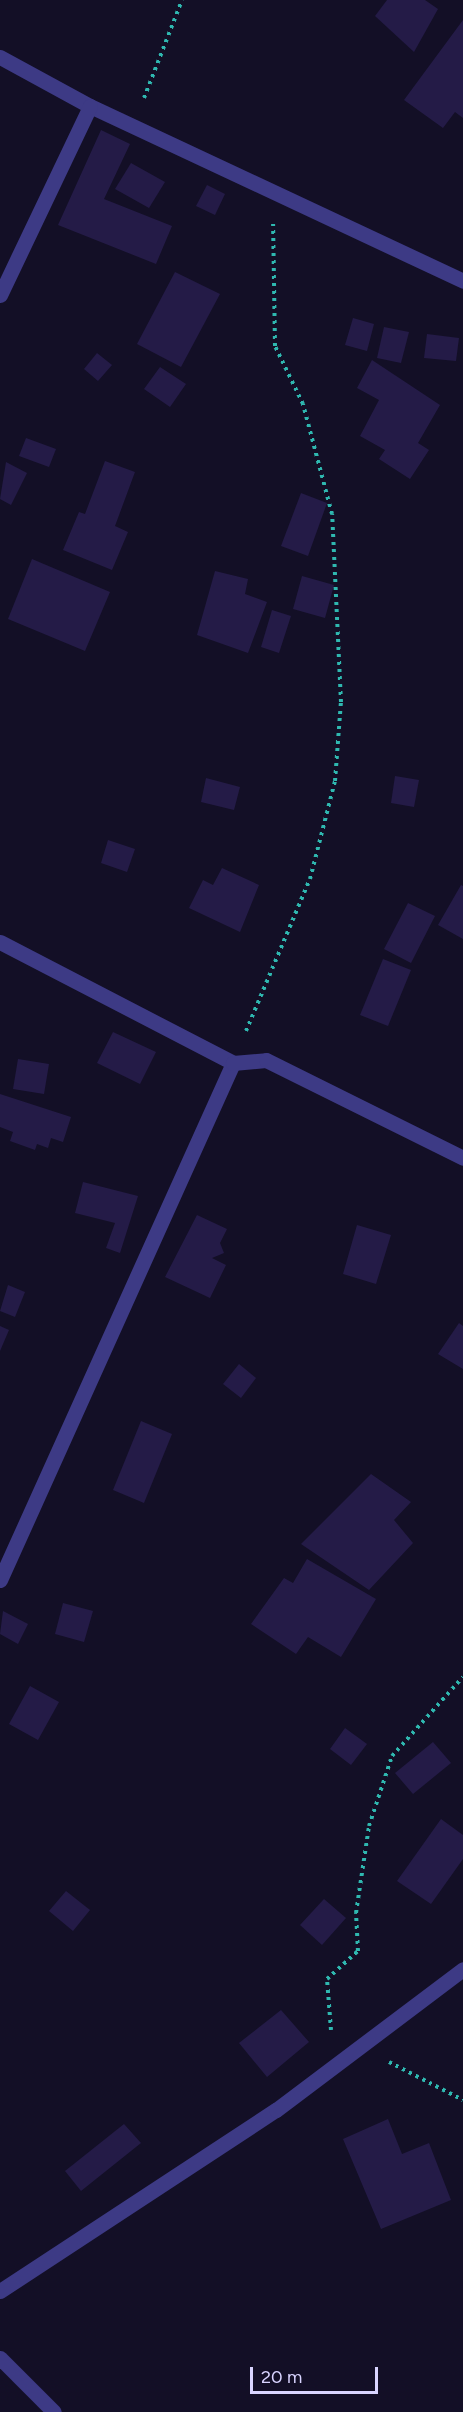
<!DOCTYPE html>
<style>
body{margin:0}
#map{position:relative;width:463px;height:2412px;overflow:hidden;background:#130f26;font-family:Figtree,sans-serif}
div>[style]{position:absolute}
.building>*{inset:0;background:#241b47}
.path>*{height:4px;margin-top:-2px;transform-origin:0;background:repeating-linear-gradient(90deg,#2fb8b0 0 3px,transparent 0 7.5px)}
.minor>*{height:15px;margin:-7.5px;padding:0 7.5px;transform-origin:7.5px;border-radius:7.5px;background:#3d3a85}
span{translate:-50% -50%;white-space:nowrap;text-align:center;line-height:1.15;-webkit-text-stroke:6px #130f26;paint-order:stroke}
.scale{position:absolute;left:250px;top:2367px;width:128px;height:27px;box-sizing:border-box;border:3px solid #d9d4ff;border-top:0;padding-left:8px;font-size:18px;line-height:21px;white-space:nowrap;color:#d9d4ff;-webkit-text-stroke:4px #130f26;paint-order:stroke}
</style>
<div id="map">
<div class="building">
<div style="clip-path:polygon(387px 0,425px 0,438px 9px,414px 52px,375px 16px)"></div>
<div style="clip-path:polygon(463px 20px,463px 118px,455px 112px,443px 128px,404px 100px)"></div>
<div style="clip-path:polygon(101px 130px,130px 144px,104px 199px,172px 226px,156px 264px,58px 225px)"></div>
<div style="clip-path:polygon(131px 163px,165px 182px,149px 208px,115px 189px)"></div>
<div style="clip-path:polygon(207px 185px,225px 194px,215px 215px,196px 206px)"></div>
<div style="clip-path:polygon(175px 272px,220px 294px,181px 367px,137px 344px)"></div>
<div style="clip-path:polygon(353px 318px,374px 324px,367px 351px,345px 345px)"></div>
<div style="clip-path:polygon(384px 327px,409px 332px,401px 363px,377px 358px)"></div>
<div style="clip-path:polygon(427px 334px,459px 338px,456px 361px,424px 358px)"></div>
<div style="clip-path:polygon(97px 353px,112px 365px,98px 381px,84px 369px)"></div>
<div style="clip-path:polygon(372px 360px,440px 405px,418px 443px,429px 450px,410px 479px,379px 459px,385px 450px,360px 436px,379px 400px,357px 388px)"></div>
<div style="clip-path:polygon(160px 367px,186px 384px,170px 407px,144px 389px)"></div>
<div style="clip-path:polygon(26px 438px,56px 449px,49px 467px,19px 456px)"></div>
<div style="clip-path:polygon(105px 461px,135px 472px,115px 526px,128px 532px,112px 570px,63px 550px,79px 512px,85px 514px)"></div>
<div style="clip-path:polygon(6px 462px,27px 473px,11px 505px,0 499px)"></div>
<div style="clip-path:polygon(301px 493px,327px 503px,308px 556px,281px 546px)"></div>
<div style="clip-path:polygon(32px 559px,110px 592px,85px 651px,8px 619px)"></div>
<div style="clip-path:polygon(215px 571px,248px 579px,245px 594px,267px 602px,248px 653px,197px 635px)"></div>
<div style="clip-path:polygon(302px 576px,334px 585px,325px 618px,293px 609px)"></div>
<div style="clip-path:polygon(272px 610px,291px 616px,279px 653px,261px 647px)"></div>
<div style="clip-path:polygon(395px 776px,419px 780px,414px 807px,391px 803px)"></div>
<div style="clip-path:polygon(206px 778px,240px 787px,234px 810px,201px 802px)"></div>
<div style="clip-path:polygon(108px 840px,135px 849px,127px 872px,101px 863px)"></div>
<div style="clip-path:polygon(222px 868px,259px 885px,240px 932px,189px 908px,203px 880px,213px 885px)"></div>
<div style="clip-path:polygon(461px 885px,463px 886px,463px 939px,438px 925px)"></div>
<div style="clip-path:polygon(408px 903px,435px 916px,411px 963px,384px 949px)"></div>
<div style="clip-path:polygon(383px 959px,411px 970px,388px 1026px,360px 1015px)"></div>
<div style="clip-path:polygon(113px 1032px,156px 1052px,140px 1084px,97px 1063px)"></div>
<div style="clip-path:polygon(18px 1059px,49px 1064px,44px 1094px,13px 1089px)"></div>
<div style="clip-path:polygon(0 1094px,71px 1117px,63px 1142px,51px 1138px,48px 1148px,37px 1144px,35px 1150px,10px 1141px,13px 1132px,0 1127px)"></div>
<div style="clip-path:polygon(83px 1182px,138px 1196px,120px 1253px,106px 1248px,115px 1223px,75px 1213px)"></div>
<div style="clip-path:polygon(197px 1215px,227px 1229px,220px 1243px,224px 1253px,212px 1258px,226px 1265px,210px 1298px,165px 1277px)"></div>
<div style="clip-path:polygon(357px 1225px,391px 1235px,376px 1284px,343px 1274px)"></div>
<div style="clip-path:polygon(8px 1285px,25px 1292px,15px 1317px,0 1311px)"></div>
<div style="clip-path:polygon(459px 1323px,463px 1326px,463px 1369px,438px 1354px)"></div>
<div style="clip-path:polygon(0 1326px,9px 1330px,0 1351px)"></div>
<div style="clip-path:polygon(239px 1364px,256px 1378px,241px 1398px,223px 1384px)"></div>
<div style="clip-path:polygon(141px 1421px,172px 1434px,144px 1503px,113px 1490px)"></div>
<div style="clip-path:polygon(371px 1474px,411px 1502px,394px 1520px,413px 1543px,369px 1590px,301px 1544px)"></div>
<div style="clip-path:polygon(307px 1559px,376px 1599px,341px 1657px,308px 1637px,296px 1654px,251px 1624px,284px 1578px,293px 1583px)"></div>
<div style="clip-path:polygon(63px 1603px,93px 1611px,84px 1642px,55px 1634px)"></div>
<div style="clip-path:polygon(3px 1611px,28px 1624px,18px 1644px,0 1634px)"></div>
<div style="clip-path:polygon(30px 1686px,59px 1702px,38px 1740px,9px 1724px)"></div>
<div style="clip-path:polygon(345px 1728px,367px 1744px,351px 1765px,330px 1749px)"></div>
<div style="clip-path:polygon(433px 1742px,451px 1763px,413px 1794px,395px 1773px)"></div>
<div style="clip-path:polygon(441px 1819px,463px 1835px,463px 1859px,431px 1904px,397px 1881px)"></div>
<div style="clip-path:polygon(66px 1891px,90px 1910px,73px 1931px,49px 1911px)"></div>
<div style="clip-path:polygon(324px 1899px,346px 1918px,322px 1945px,300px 1925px)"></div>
<div style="clip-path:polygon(281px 2010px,309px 2042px,267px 2077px,239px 2043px)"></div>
<div style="clip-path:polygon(388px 2119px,402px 2154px,429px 2143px,451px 2200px,381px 2229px,343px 2139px)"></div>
<div style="clip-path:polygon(124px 2124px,141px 2143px,81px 2191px,65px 2171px)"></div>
</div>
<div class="path">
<div style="left:144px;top:98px;width:105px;rotate:-68.8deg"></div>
<div style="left:246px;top:1031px;width:165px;rotate:-67.2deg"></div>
<div style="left:310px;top:879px;width:101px;rotate:-75.7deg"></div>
<div style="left:335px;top:781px;width:79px;rotate:-85.7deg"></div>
<div style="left:341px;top:702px;width:188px;rotate:-92.7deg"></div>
<div style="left:332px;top:514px;width:114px;rotate:-104.8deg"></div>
<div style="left:303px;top:404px;width:64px;rotate:-115.8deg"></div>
<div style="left:275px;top:346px;width:122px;rotate:-90.9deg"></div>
<div style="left:331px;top:2030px;width:51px;rotate:-94.5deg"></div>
<div style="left:327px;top:1979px;width:42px;rotate:-42.1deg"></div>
<div style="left:358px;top:1951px;width:38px;rotate:-93deg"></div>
<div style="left:356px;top:1913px;width:88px;rotate:-81.5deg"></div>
<div style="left:369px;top:1826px;width:74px;rotate:-71.8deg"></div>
<div style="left:392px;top:1756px;width:106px;rotate:-48.1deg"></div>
<div style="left:389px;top:2062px;width:83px;rotate:27.2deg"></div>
</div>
<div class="minor">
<div style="left:0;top:57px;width:102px;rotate:28.6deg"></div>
<div style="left:90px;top:106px;width:412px;rotate:25.1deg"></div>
<div style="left:0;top:295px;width:209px;rotate:-64.5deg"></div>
<div style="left:0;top:942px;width:263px;rotate:27.4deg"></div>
<div style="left:0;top:1580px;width:567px;rotate:-65.74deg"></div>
<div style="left:233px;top:1063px;width:33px;rotate:-5deg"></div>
<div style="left:266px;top:1060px;width:220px;rotate:26.4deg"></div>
<div style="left:0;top:2291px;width:330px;rotate:-33.3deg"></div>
<div style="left:276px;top:2110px;width:234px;rotate:-37deg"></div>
<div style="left:0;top:2358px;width:76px;rotate:45deg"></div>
</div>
<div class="scale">20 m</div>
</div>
